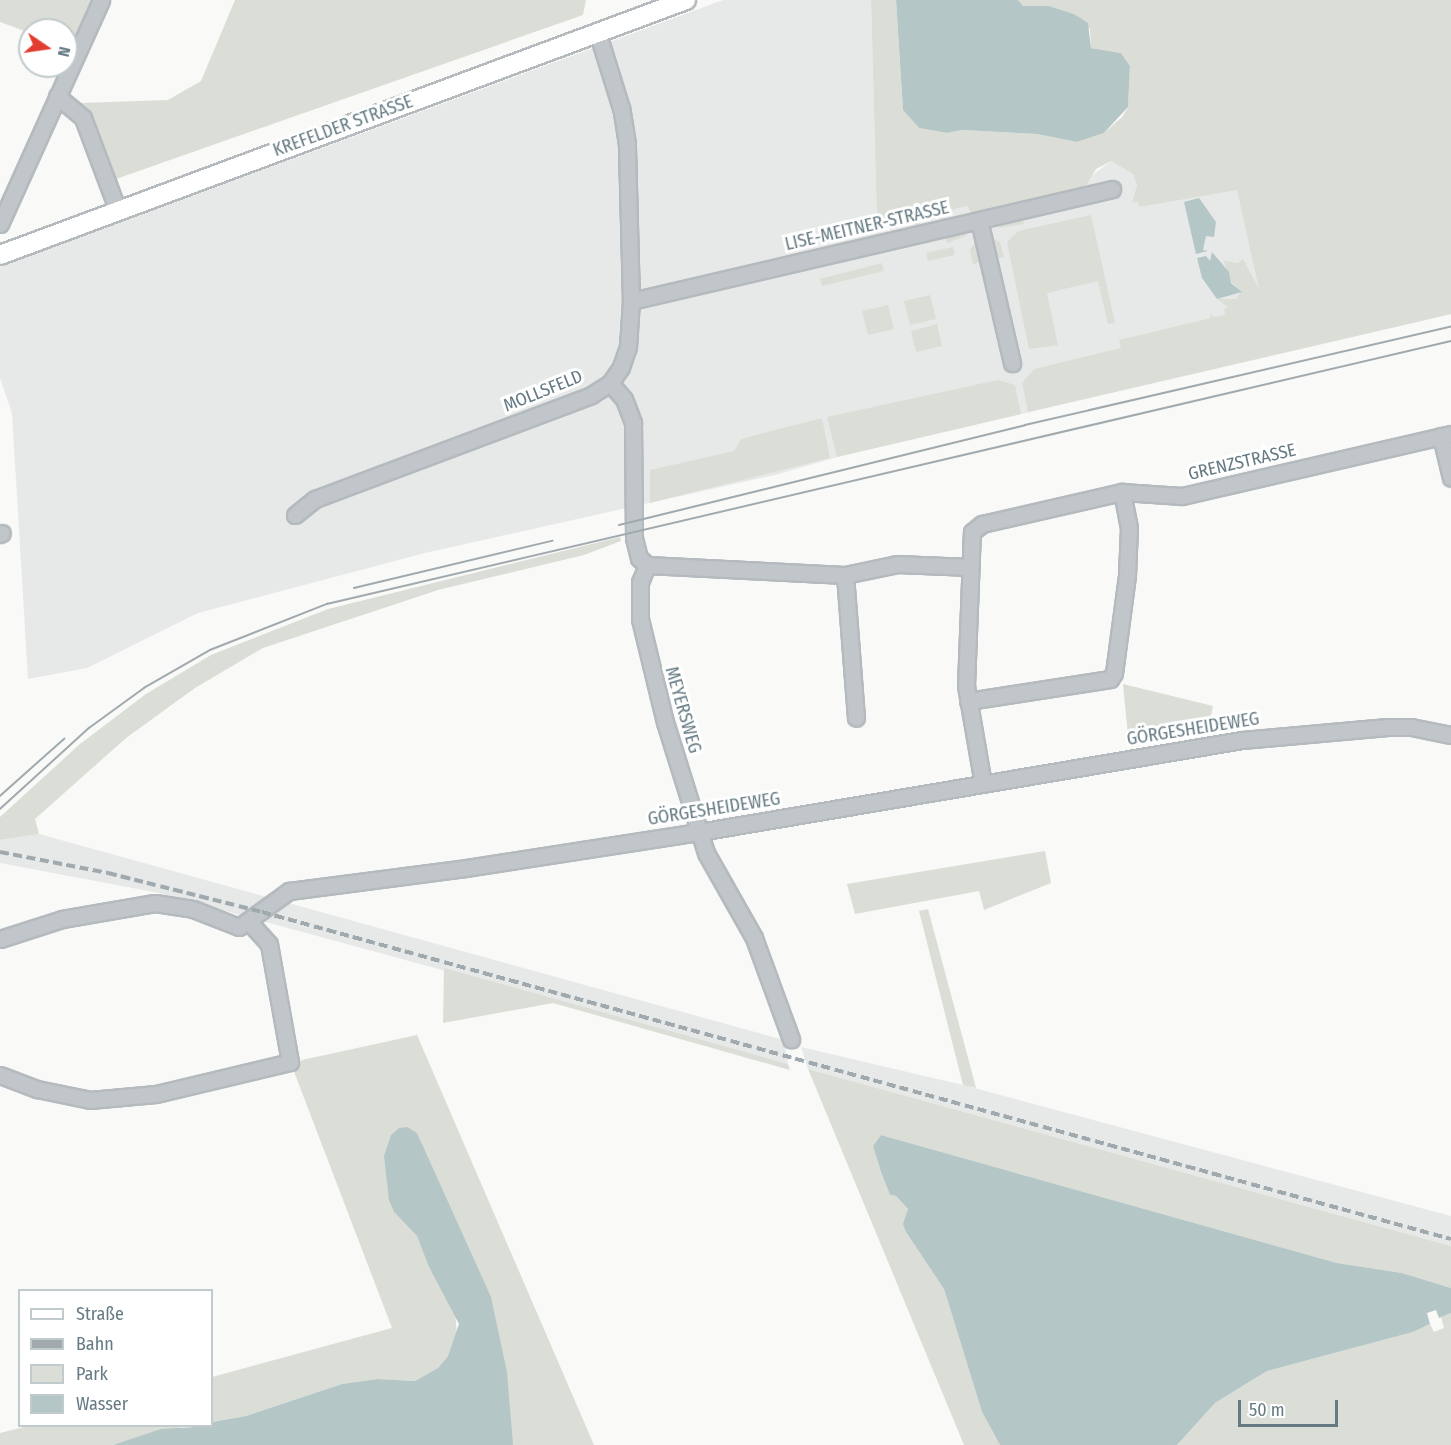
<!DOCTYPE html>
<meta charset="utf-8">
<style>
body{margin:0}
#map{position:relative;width:1451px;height:1445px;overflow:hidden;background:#f9f9f7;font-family:"Fira Sans Condensed",sans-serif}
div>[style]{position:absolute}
.built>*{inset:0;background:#e7e9e8}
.green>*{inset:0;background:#daded6}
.water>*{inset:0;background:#b5c6c7}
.roads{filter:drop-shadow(2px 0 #b4babd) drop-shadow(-2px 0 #b4babd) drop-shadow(0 2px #b4babd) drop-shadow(0 -2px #b4babd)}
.minor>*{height:15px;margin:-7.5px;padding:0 7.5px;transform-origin:7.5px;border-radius:7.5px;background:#c0c6c9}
.major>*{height:18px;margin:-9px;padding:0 9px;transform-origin:9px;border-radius:9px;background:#fff}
.tram>*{height:1.5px;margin:-0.75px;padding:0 0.75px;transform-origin:0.75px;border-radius:0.75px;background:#a0aaae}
.rail>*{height:4px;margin-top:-2px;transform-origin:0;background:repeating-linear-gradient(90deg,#a0aaae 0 9px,transparent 0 13.5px)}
span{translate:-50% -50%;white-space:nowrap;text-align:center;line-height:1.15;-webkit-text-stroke:6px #fff;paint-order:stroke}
.street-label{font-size:18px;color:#657a82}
.legend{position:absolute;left:18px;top:1289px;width:195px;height:138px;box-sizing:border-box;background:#fff;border:2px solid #c1cacd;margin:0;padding:8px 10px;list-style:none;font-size:18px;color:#657a82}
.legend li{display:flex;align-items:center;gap:12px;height:30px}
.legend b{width:30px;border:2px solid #c1cacd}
.north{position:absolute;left:18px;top:18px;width:60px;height:60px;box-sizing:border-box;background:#fff;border:2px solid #c1cacd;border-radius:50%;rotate:103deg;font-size:16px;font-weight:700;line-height:24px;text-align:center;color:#657a82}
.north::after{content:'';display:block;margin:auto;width:21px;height:27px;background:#e23d2f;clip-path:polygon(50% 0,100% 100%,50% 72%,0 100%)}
.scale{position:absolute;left:1238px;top:1400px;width:100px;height:27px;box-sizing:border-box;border:3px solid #657a82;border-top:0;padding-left:8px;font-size:18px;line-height:21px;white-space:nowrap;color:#657a82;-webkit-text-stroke:4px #fff;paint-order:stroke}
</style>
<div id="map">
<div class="built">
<div style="clip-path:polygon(723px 0,871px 0,877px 222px,890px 233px,888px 225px,915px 219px,920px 226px,918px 218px,939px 213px,941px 221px,943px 212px,969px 206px,971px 214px,1090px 177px,1111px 161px,1133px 174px,1137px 185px,1133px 203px,1252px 175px,1451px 314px,837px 457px,779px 474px,425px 553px,198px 613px,87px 668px,28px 679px,12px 413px,0 378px,0 267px)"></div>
<div style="clip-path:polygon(39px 834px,784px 1040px,788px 1064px,159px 893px,0 863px,0 840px)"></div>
<div style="clip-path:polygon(801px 1047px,963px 1085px,1451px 1216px,1451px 1246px,808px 1069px)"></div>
</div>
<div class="green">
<div style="clip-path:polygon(0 0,94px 0,70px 47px,66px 46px,66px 30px,30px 33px,0 22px)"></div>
<div style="clip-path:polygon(235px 0,586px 0,583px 15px,116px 179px,79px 103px,168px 100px,201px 81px)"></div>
<div style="clip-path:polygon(871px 0,896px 0,903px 110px,919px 128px,947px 133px,962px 130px,1037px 134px,1077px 142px,1104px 133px,1122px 117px,1128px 107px,1130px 66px,1121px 53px,1091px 48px,1090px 29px,1074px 14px,1049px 6px,1023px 6px,1018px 0,1451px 0,1451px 314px,1028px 412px,1022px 383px,1034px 369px,1121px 348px,1119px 340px,1211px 318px,1210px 312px,1213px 317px,1225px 315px,1224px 309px,1228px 307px,1217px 299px,1236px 299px,1241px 292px,1230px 280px,1224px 261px,1238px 263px,1243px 259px,1259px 289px,1237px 190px,1139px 207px,1138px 202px,1132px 203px,1137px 185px,1133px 174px,1111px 161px,1096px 169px,1085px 187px,971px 214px,968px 206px,944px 212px,945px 220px,941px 221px,939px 213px,919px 218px,920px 226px,916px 227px,914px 220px,888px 225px,887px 234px,885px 226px,877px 222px)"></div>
<div style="clip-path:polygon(1091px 215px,1115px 323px,1108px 324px,1098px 281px,1047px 293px,1058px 345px,1029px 349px,1007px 242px,1018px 231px)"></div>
<div style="clip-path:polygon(1022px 216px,1024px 224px,998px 228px,1008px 220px)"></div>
<div style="clip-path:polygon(957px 232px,968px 235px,947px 243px,945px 234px)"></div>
<div style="clip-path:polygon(995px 239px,1000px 242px,1004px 257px,994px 259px,992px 243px)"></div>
<div style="clip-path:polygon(975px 242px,982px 262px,973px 264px,970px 250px)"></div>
<div style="clip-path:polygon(953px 247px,955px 255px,928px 261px,926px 253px)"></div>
<div style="clip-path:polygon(882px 263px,884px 271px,822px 286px,820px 279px)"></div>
<div style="clip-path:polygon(930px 295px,936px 319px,910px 325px,904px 301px)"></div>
<div style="clip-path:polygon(888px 305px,894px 329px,868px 335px,862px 311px)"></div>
<div style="clip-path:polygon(937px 324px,942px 346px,916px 352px,911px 331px)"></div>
<div style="clip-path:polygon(998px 380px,1015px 385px,1021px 414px,837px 457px,827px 417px)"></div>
<div style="clip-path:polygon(822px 418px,830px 458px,650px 503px,650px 470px,734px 451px,741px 439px)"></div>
<div style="clip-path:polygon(620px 537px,621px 541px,584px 555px,438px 590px,263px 648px,195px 688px,126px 738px,35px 819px,39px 834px,0 840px,0 817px,80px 744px,146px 694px,211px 655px,328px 609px)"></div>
<div style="clip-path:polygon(1123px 684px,1213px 706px,1207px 735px,1129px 746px)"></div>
<div style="clip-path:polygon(1045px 851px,1051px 883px,984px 910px,979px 891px,855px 914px,847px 884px)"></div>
<div style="clip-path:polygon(928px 909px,967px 1054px,976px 1088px,963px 1085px,919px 911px)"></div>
<div style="clip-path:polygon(444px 968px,788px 1064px,790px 1070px,553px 1003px,443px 1023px)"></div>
<div style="clip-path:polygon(417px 1035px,594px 1445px,513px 1445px,429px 1162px,417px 1133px,408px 1127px,394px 1212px,417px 1236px,428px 1265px,455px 1312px,457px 1334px,448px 1356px,438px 1368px,415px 1381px,377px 1379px,342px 1384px,246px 1416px,212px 1422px,212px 1377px,392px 1328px,293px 1069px,302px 1060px)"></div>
<div style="clip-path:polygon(808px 1069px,1451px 1246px,1451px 1288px,1402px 1273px,1337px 1263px,881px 1135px,873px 1146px,881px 1172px,890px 1195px,896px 1196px,908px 1209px,904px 1224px,906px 1232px,944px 1289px,982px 1412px,1000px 1445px,964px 1445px)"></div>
<div style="clip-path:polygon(1451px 1313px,1451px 1445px,1177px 1445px,1215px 1403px,1267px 1371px,1413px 1332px,1430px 1324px,1434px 1332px,1444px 1328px,1441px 1317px)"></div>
<div style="clip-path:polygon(28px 1426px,186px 1426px,113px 1445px,0 1445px,0 1433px)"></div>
</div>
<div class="water">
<div style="clip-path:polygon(896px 0,1018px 0,1023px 6px,1049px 6px,1074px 14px,1088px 23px,1091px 48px,1121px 53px,1130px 66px,1128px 107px,1104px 133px,1077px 142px,1037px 134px,962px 130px,947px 133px,919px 128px,903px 110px)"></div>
<div style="clip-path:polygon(1199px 198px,1216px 222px,1214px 237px,1206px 236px,1203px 250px,1208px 251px,1196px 254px,1184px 202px)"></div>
<div style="clip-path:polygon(1212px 252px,1229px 272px,1231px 283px,1242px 292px,1217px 299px,1202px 278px,1197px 258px,1206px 256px,1210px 261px)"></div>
<div style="clip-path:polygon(408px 1127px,417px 1133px,491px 1297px,507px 1372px,513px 1445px,113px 1445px,161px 1429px,212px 1426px,212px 1422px,246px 1416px,342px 1384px,377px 1379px,415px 1381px,438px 1368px,448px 1356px,459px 1324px,428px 1265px,417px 1236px,394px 1212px,389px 1200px,384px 1156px,391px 1135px,399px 1128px)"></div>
<div style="clip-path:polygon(881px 1135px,1337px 1263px,1402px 1273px,1451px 1288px,1451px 1313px,1439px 1318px,1436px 1310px,1427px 1313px,1430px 1324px,1413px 1332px,1267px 1371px,1215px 1403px,1177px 1445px,1000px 1445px,982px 1412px,944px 1289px,906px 1232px,903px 1224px,908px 1209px,896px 1196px,890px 1195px,881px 1172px,873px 1146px)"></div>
</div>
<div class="roads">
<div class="minor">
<div style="left:57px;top:96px;width:34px;rotate:40deg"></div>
<div style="left:83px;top:118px;width:99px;rotate:69.4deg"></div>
<div style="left:979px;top:220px;width:147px;rotate:77deg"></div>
<div style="left:0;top:224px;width:246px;rotate:-65.7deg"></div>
<div style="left:631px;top:301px;width:494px;rotate:-13.1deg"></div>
<div style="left:610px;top:383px;width:21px;rotate:49deg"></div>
<div style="left:624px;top:399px;width:26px;rotate:69deg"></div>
<div style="left:633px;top:423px;width:115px;rotate:89.5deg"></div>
<div style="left:634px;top:538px;width:21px;rotate:76deg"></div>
<div style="left:639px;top:558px;width:11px;rotate:41deg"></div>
<div style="left:647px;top:565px;width:18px;rotate:112deg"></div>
<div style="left:640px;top:582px;width:37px;rotate:90deg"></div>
<div style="left:640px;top:619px;width:106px;rotate:76.4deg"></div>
<div style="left:665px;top:722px;width:137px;rotate:72.6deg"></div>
<div style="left:706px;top:853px;width:98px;rotate:60.5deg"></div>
<div style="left:754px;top:938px;width:108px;rotate:69.9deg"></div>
<div style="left:1441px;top:436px;width:43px;rotate:76.6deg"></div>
<div style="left:295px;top:515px;width:26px;rotate:-39deg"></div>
<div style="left:315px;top:499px;width:295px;rotate:-20.6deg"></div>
<div style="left:591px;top:395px;width:22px;rotate:-32deg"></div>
<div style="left:610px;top:383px;width:19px;rotate:-55deg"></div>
<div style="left:621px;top:367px;width:21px;rotate:-71deg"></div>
<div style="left:628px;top:347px;width:46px;rotate:-86.3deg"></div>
<div style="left:631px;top:301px;width:157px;rotate:-91.5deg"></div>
<div style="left:627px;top:144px;width:36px;rotate:-99deg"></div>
<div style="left:621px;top:108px;width:77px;rotate:-107.3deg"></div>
<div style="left:0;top:534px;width:2px;rotate:-27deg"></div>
<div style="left:647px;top:565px;width:198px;rotate:2.9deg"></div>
<div style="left:845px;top:575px;width:53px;rotate:-11.9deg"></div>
<div style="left:897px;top:564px;width:73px;rotate:2.4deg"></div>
<div style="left:845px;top:575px;width:143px;rotate:85.6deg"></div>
<div style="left:968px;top:701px;width:144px;rotate:-8.8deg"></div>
<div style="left:1110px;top:679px;width:7px;rotate:-56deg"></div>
<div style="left:1114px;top:673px;width:99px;rotate:-82.4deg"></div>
<div style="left:1127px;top:575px;width:47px;rotate:-87.6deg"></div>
<div style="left:1129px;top:528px;width:37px;rotate:-101deg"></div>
<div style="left:983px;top:784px;width:99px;rotate:-99.8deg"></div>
<div style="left:966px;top:686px;width:154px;rotate:-87.8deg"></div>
<div style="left:972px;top:532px;width:13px;rotate:-39deg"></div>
<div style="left:982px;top:524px;width:144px;rotate:-12.9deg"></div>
<div style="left:1122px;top:492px;width:60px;rotate:3.8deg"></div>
<div style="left:1182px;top:496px;width:276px;rotate:-13deg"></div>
<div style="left:0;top:939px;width:65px;rotate:-17.9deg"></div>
<div style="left:62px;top:919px;width:94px;rotate:-9.8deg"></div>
<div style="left:155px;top:903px;width:38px;rotate:9deg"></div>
<div style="left:193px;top:909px;width:49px;rotate:21.4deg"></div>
<div style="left:239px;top:927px;width:62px;rotate:-35.8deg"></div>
<div style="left:289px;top:891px;width:178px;rotate:-7.4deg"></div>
<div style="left:466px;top:868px;width:236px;rotate:-8.8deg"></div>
<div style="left:699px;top:832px;width:551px;rotate:-9.62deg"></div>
<div style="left:1242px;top:740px;width:146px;rotate:-5.1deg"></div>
<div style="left:1387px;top:727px;width:24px"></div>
<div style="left:1411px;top:727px;width:41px;rotate:11.3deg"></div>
<div style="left:0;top:1075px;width:40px;rotate:21deg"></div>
<div style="left:37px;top:1089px;width:54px;rotate:11.7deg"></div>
<div style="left:90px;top:1100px;width:66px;rotate:-5.2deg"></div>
<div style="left:156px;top:1094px;width:138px;rotate:-13.4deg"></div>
<div style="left:290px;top:1062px;width:120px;rotate:-100.1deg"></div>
<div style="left:269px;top:944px;width:28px;rotate:-132deg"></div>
</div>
<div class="major">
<div style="left:0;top:255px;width:732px;rotate:-20.39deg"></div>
</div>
</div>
<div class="tram">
<div style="left:619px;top:525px;width:418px;rotate:-13.8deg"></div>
<div style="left:1025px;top:425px;width:437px;rotate:-13deg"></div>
<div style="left:354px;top:588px;width:204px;rotate:-13.4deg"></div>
<div style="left:0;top:796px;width:86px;rotate:-41.7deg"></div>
<div style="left:0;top:809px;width:120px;rotate:-42.3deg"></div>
<div style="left:89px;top:728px;width:68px;rotate:-36deg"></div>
<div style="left:144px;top:688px;width:76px;rotate:-29.9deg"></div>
<div style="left:210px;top:650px;width:126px;rotate:-21.5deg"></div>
<div style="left:327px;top:604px;width:1154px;rotate:-13.17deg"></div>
</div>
<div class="rail">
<div style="left:0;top:852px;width:110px;rotate:11deg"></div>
<div style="left:108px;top:873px;width:159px;rotate:14.2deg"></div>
<div style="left:262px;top:912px;width:1233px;rotate:15.38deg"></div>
</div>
<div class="street-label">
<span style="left:343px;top:126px;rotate:-20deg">KREFELDER STRASSE</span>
<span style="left:867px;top:226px;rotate:-13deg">LISE-MEITNER-STRASSE</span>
<span style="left:543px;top:391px;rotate:-22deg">MOLLSFELD</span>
<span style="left:1242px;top:462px;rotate:-13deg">GRENZSTRASSE</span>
<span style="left:683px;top:710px;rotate:74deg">MEYERSWEG</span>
<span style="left:1193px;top:729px;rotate:-9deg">GÖRGESHEIDEWEG</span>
<span style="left:714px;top:809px;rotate:-9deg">GÖRGESHEIDEWEG</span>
</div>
<ul class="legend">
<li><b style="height:8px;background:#fff"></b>Straße</li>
<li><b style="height:8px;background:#a0aaae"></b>Bahn</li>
<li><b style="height:16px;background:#daded6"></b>Park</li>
<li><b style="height:16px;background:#b5c6c7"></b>Wasser</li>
</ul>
<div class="north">N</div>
<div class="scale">50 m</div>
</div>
